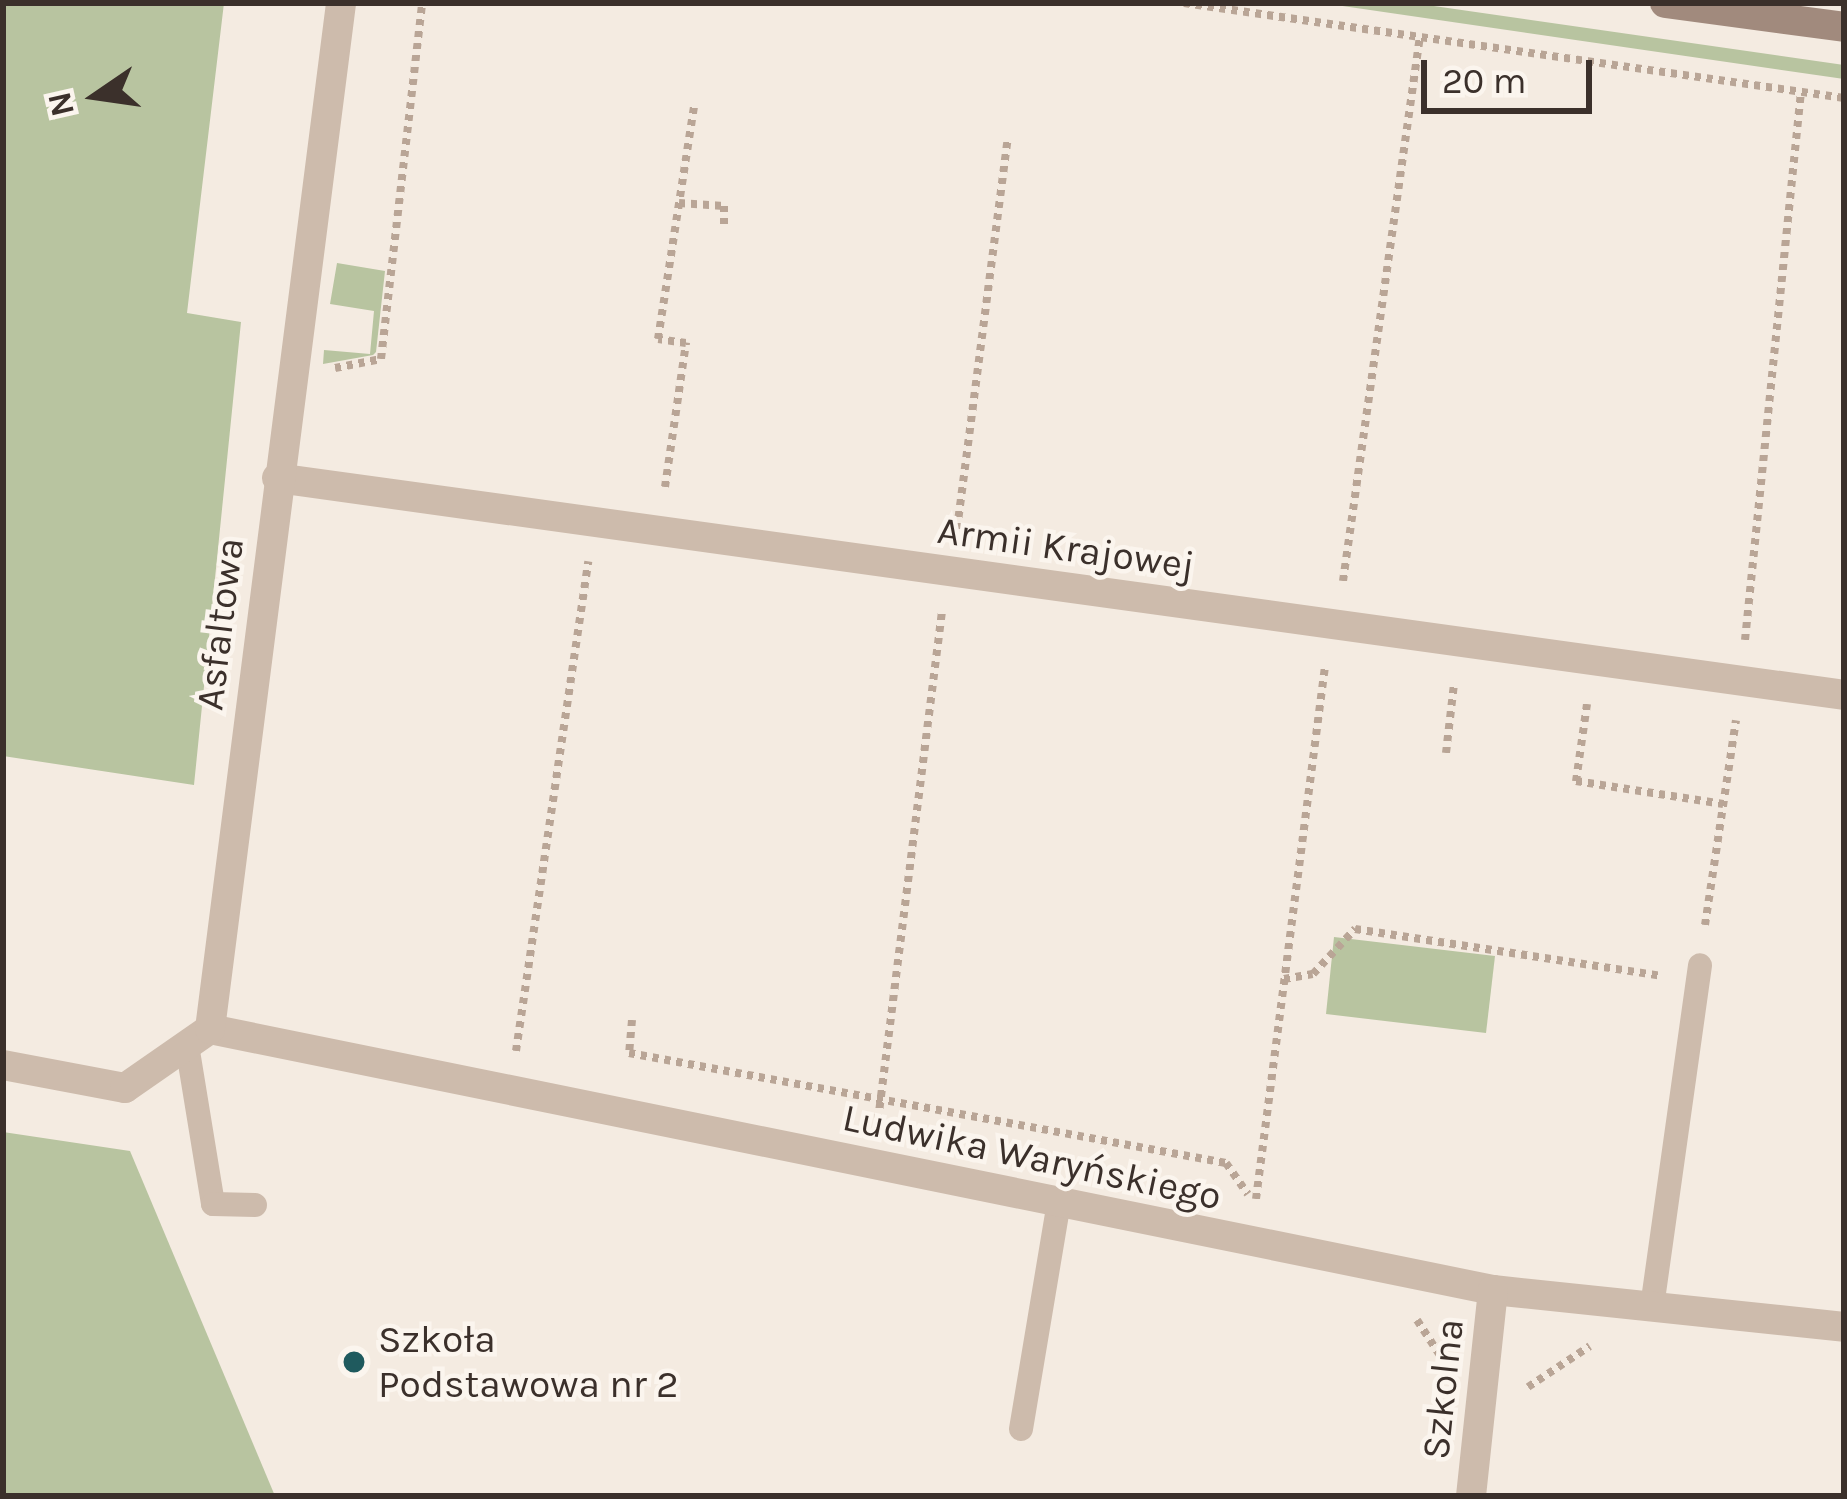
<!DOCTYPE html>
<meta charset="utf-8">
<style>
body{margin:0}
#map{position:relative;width:1847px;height:1499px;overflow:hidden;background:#f4ebe1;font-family:Karla,sans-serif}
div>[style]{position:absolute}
.green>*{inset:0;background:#b8c4a0}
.path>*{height:8px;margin-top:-4px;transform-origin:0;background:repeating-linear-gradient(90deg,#b9a596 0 6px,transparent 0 12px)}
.lane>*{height:24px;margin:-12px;padding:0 12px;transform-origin:12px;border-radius:12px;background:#cdbbac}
.street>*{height:30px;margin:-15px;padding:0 15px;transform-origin:15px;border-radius:15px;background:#cdbbac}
.secondary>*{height:30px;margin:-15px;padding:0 15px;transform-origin:15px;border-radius:15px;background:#a18a7d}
.dots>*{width:33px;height:33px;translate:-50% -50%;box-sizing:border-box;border:6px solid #fbf5ee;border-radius:50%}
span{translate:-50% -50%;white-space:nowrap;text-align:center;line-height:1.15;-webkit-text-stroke:9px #fbf5ee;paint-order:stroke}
.street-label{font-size:39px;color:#3b302b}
.poi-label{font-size:39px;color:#3b302b}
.left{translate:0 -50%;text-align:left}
.frame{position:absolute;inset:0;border:6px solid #3b302b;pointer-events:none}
.north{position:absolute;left:36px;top:36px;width:120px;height:120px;-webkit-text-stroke:9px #fbf5ee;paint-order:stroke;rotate:257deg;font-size:33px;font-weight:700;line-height:48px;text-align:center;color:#3b302b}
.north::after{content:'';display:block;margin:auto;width:42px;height:54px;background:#3b302b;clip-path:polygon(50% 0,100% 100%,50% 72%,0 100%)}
.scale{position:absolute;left:1421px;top:60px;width:171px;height:54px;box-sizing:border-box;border:6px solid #3b302b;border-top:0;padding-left:15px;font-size:36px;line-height:42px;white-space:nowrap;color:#3b302b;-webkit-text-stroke:9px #fbf5ee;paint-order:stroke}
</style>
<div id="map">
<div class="green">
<div style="clip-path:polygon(3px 3px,224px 3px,187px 313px,241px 322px,194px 785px,3px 756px)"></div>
<div style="clip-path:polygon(1322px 3px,1413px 3px,1844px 65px,1844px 79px)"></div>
<div style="clip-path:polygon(337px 263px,385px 271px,376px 352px,373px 355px,323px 364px,324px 350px,370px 354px,374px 311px,330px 304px)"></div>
<div style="clip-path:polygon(1334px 937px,1495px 956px,1486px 1033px,1326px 1014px)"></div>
<div style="clip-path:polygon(3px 1132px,130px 1151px,275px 1496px,3px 1496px)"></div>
</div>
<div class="path">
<div style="left:1184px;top:3px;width:667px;rotate:8.19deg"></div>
<div style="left:679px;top:203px;width:45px;rotate:3.8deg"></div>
<div style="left:724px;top:206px;width:22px;rotate:90deg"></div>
<div style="left:335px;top:368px;width:47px;rotate:-11.1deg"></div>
<div style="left:381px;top:359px;width:358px;rotate:-83.4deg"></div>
<div style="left:665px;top:487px;width:146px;rotate:-81.7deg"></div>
<div style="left:686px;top:343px;width:28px;rotate:-172deg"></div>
<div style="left:658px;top:339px;width:235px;rotate:-81.2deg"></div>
<div style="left:957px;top:529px;width:395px;rotate:-82.6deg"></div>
<div style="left:1343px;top:581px;width:550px;rotate:-81.96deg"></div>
<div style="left:1745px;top:640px;width:551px;rotate:-84.17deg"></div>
<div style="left:1587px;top:704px;width:78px;rotate:98.1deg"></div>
<div style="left:1576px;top:781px;width:149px;rotate:8.9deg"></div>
<div style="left:1446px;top:753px;width:69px;rotate:-83.4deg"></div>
<div style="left:1705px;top:925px;width:207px;rotate:-81.4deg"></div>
<div style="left:1284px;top:979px;width:29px;rotate:-10deg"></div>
<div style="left:1313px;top:974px;width:62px;rotate:-47deg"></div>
<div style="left:1355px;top:929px;width:310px;rotate:8.7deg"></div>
<div style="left:632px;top:1020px;width:33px;rotate:95deg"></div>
<div style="left:629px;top:1053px;width:607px;rotate:10.44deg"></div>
<div style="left:1226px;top:1163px;width:38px;rotate:55deg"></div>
<div style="left:516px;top:1051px;width:495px;rotate:-81.6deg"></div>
<div style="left:878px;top:1120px;width:513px;rotate:-82.83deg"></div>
<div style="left:1256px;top:1199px;width:537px;rotate:-82.62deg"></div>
<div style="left:1417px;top:1320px;width:44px;rotate:57deg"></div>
<div style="left:1528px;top:1387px;width:74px;rotate:-33.5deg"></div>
</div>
<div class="lane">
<div style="left:187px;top:1045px;width:161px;rotate:80.7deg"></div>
<div style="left:213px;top:1204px;width:42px;rotate:1.4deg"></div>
<div style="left:1652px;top:1307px;width:345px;rotate:-82deg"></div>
<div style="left:1021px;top:1429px;width:230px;rotate:-80.5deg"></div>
</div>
<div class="street">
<div style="left:277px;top:478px;width:1582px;rotate:7.88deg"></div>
<div style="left:210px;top:1029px;width:1309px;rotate:11.5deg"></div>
<div style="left:1493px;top:1290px;width:353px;rotate:6deg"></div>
<div style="left:3px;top:1065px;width:124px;rotate:10.7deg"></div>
<div style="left:125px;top:1088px;width:103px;rotate:-34.8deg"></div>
<div style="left:210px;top:1029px;width:1034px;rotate:-82.72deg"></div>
<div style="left:1471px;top:1496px;width:207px;rotate:-83.9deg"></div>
</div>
<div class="secondary">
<div style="left:1665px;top:3px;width:181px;rotate:7.6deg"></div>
</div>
<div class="dots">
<div style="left:354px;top:1362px;background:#1f5a5e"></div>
</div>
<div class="street-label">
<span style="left:1066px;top:548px;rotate:8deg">Armii Krajowej</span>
<span style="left:220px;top:624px;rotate:-83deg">Asfaltowa</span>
<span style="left:1032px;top:1157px;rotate:12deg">Ludwika Waryńskiego</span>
<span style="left:1443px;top:1389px;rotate:-84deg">Szkolna</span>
</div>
<div class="poi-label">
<span class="left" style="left:378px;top:1362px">Szkoła<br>Podstawowa nr 2</span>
</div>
<div class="frame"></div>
<div class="north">N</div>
<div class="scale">20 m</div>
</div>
